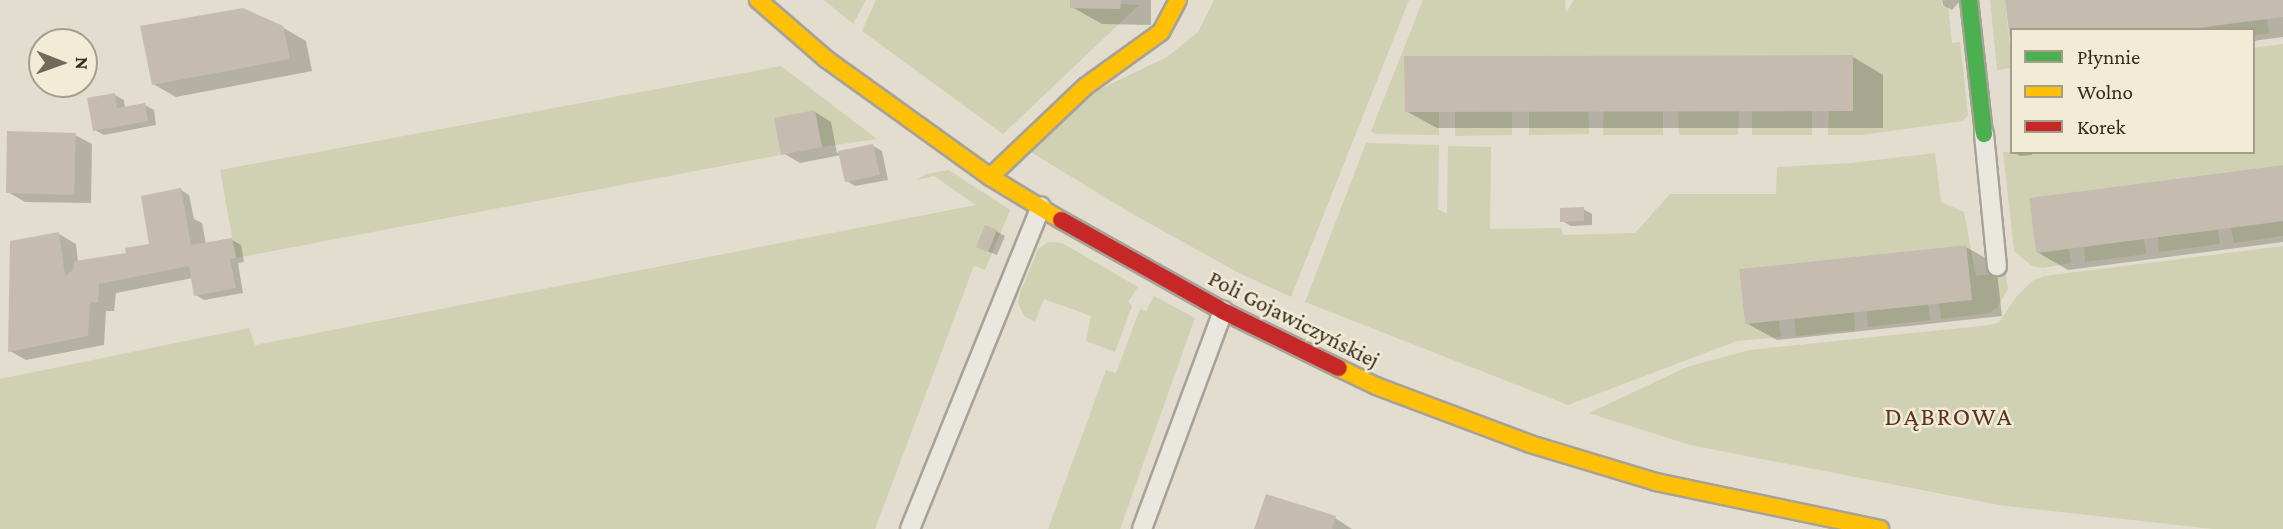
<!DOCTYPE html>
<meta charset="utf-8">
<style>
body{margin:0}
#map{position:relative;width:2283px;height:529px;overflow:hidden;background:#e2ddce;font-family:"Crimson Pro",serif}
div>[style]{position:absolute}
.green>*{inset:0;background:#cfd1b2}
.shadow>*{inset:0;background:#0003}
.building>*{inset:0;background:#c5bcaf}
.roads{filter:drop-shadow(2px 0 #a7a297) drop-shadow(-2px 0 #a7a297) drop-shadow(0 2px #a7a297) drop-shadow(0 -2px #a7a297)}
.lane>*{height:18px;margin:-9px;padding:0 9px;transform-origin:9px;border-radius:9px;background:#eae7df}
.fast>*{height:16px;margin:-8px;padding:0 8px;transform-origin:8px;border-radius:8px;background:#4caf50}
.slow>*{height:16px;margin:-8px;padding:0 8px;transform-origin:8px;border-radius:8px;background:#ffc107}
.jam>*{height:16px;margin:-8px;padding:0 8px;transform-origin:8px;border-radius:8px;background:#c62828}
span{translate:-50% -50%;white-space:nowrap;text-align:center;line-height:1.15;-webkit-text-stroke:5px #f2ebd5;paint-order:stroke}
.street-label{font-size:23px;color:#352b20}
.quarter-label{font-size:26px;color:#5d3224;letter-spacing:2px}
.legend{position:absolute;left:2010px;top:28px;width:245px;height:126px;box-sizing:border-box;background:#f2ebd5;border:2px solid #a69e8d;margin:0;padding:9px 12px;list-style:none;font-size:21px;color:#352b20}
.legend li{display:flex;align-items:center;gap:14px;height:35px}
.legend b{width:35px;border:2px solid #a69e8d}
.north{position:absolute;left:28px;top:28px;width:70px;height:70px;box-sizing:border-box;background:#f2ebd5;border:2px solid #a69e8d;border-radius:50%;rotate:91deg;font-size:19px;font-weight:700;line-height:28px;text-align:center;color:#352b20}
.north::after{content:'';display:block;margin:auto;width:24px;height:32px;background:#72695d;clip-path:polygon(50% 0,100% 100%,50% 72%,0 100%)}
</style>
<div id="map">
<div class="green">
<div style="clip-path:polygon(824px 0,866px 0,853px 24px)"></div>
<div style="clip-path:polygon(876px 0,1070px 0,1070px 8px,1120px 9px,1121px 4px,1139px 5px,1003px 134px,862px 31px)"></div>
<div style="clip-path:polygon(1214px 0,1409px 0,1291px 297px,1237px 272px,1129px 212px,1026px 149px,1077px 100px,1167px 57px,1198px 32px)"></div>
<div style="clip-path:polygon(1423px 0,1565px 0,1566px 13px,1574px 0,1941px 0,1942px 6px,1948px 5px,1952px 43px,1960px 42px,1968px 115px,1963px 121px,1861px 135px,1828px 135px,1829px 111px,1853px 111px,1853px 55px,1405px 56px,1405px 111px,1439px 111px,1439px 135px,1375px 134px,1371px 131px)"></div>
<div style="clip-path:polygon(1990px 0,2005px 0,2012px 68px,1997px 70px)"></div>
<div style="clip-path:polygon(2267px 19px,2269px 33px,2253px 36px,2253px 30px,2208px 30px,2207px 26px)"></div>
<div style="clip-path:polygon(2283px 44px,2283px 165px,2029px 198px,2036px 253px,2069px 249px,2071px 263px,2043px 268px,2032px 266px,2014px 251px,2003px 152px,2253px 152px,2253px 48px)"></div>
<div style="clip-path:polygon(781px 66px,877px 139px,822px 147px,236px 258px,220px 170px)"></div>
<div style="clip-path:polygon(1455px 111px,1512px 111px,1512px 135px,1455px 136px)"></div>
<div style="clip-path:polygon(1529px 111px,1588px 111px,1589px 134px,1529px 135px)"></div>
<div style="clip-path:polygon(1604px 111px,1663px 111px,1663px 135px,1603px 135px)"></div>
<div style="clip-path:polygon(1678px 111px,1739px 111px,1738px 135px,1679px 135px)"></div>
<div style="clip-path:polygon(1752px 111px,1812px 111px,1812px 135px,1752px 135px)"></div>
<div style="clip-path:polygon(1366px 143px,1439px 145px,1438px 209px,1447px 214px,1448px 146px,1491px 147px,1490px 229px,1561px 228px,1563px 235px,1635px 233px,1670px 194px,1776px 194px,1777px 167px,1851px 163px,1935px 153px,1941px 202px,1964px 212px,1976px 276px,2006px 273px,2008px 289px,1997px 308px,1989px 313px,1941px 319px,1939px 303px,1972px 299px,1966px 245px,1739px 269px,1745px 323px,1779px 320px,1781px 337px,1737px 341px,1568px 405px,1305px 302px)"></div>
<div style="clip-path:polygon(949px 170px,1010px 210px,985px 270px,974px 266px,875px 529px,0 529px,0 379px,249px 328px,255px 345px,976px 205px,934px 176px,917px 180px,926px 174px)"></div>
<div style="clip-path:polygon(2283px 221px,2283px 236px,2234px 243px,2231px 228px)"></div>
<div style="clip-path:polygon(2218px 230px,2220px 244px,2159px 252px,2158px 237px)"></div>
<div style="clip-path:polygon(2144px 239px,2146px 254px,2085px 262px,2084px 247px)"></div>
<div style="clip-path:polygon(1048px 242px,1062px 243px,1138px 287px,1128px 302px,1132px 306px,1115px 352px,1086px 341px,1091px 316px,1044px 299px,1035px 322px,1024px 316px,1018px 303px,1020px 293px,1038px 249px)"></div>
<div style="clip-path:polygon(2283px 246px,2283px 529px,2213px 529px,1999px 505px,1690px 445px,1589px 413px,1687px 367px,1749px 350px,1990px 325px,1999px 322px,2017px 296px,2032px 281px,2044px 276px)"></div>
<div style="clip-path:polygon(1154px 296px,1195px 318px,1120px 529px,1048px 529px,1106px 370px,1116px 373px,1140px 309px,1146px 311px)"></div>
<div style="clip-path:polygon(1928px 304px,1930px 320px,1868px 327px,1867px 311px)"></div>
<div style="clip-path:polygon(1854px 312px,1855px 330px,1796px 336px,1794px 318px)"></div>
</div>
<div class="shadow">
<div style="clip-path:polygon(1072px 0,1151px 0,1151px 25px,1102px 24px,1072px 7px)"></div>
<div style="clip-path:polygon(1942px 0,1961px 0,1952px 10px,1943px 5px)"></div>
<div style="clip-path:polygon(2007px 0,2283px 0,2283px 37px,2253px 41px,2253px 30px,2012px 30px,2012px 38px)"></div>
<div style="clip-path:polygon(282px 27px,306px 41px,312px 71px,176px 97px,153px 84px)"></div>
<div style="clip-path:polygon(1853px 57px,1883px 75px,1883px 128px,1437px 128px,1406px 111px)"></div>
<div style="clip-path:polygon(115px 95px,124px 100px,125px 109px,145px 105px,154px 110px,156px 125px,104px 135px,95px 130px)"></div>
<div style="clip-path:polygon(815px 112px,831px 122px,837px 153px,873px 146px,882px 151px,888px 180px,855px 186px,847px 181px,841px 155px,800px 163px,783px 153px)"></div>
<div style="clip-path:polygon(75px 135px,92px 144px,91px 203px,25px 202px,8px 192px)"></div>
<div style="clip-path:polygon(2013px 152px,2032px 152px,2032px 155px,2020px 156px)"></div>
<div style="clip-path:polygon(2283px 167px,2283px 242px,2068px 270px,2037px 252px)"></div>
<div style="clip-path:polygon(181px 190px,189px 195px,194px 219px,202px 223px,206px 244px,232px 240px,241px 245px,244px 262px,238px 263px,243px 293px,204px 300px,196px 295px,193px 278px,116px 293px,114px 311px,106px 311px,104px 345px,26px 360px,10px 351px,59px 234px,76px 244px,78px 262px,128px 255px,151px 246px)"></div>
<div style="clip-path:polygon(1583px 209px,1592px 214px,1592px 225px,1571px 226px,1562px 221px)"></div>
<div style="clip-path:polygon(996px 231px,1005px 236px,997px 255px,987px 251px)"></div>
<div style="clip-path:polygon(1966px 247px,1996px 264px,2002px 316px,1777px 340px,1746px 323px)"></div>
<div style="clip-path:polygon(1335px 518px,1352px 529px,1256px 529px)"></div>
</div>
<div class="building">
<div style="clip-path:polygon(1070px 0,1121px 0,1120px 9px,1070px 8px)"></div>
<div style="clip-path:polygon(2005px 0,2283px 0,2283px 17px,2181px 30px,2012px 30px,2010px 39px)"></div>
<div style="clip-path:polygon(243px 8px,283px 26px,290px 59px,152px 85px,140px 26px)"></div>
<div style="clip-path:polygon(1853px 55px,1853px 111px,1405px 112px,1404px 56px)"></div>
<div style="clip-path:polygon(115px 93px,117px 108px,145px 103px,148px 121px,93px 131px,87px 98px)"></div>
<div style="clip-path:polygon(815px 110px,822px 147px,781px 155px,774px 118px)"></div>
<div style="clip-path:polygon(7px 131px,76px 133px,74px 195px,6px 193px)"></div>
<div style="clip-path:polygon(873px 144px,880px 175px,845px 182px,838px 151px)"></div>
<div style="clip-path:polygon(2283px 165px,2283px 221px,2036px 253px,2029px 198px)"></div>
<div style="clip-path:polygon(181px 188px,191px 245px,232px 238px,236px 258px,230px 259px,236px 288px,194px 296px,189px 266px,99px 284px,98px 303px,90px 302px,88px 336px,8px 352px,10px 241px,59px 232px,65px 276px,73px 270px,75px 261px,126px 253px,125px 248px,149px 244px,141px 196px)"></div>
<div style="clip-path:polygon(1584px 207px,1584px 221px,1560px 222px,1560px 208px)"></div>
<div style="clip-path:polygon(985px 225px,997px 230px,988px 252px,976px 247px)"></div>
<div style="clip-path:polygon(1966px 245px,1972px 300px,1745px 324px,1739px 269px)"></div>
<div style="clip-path:polygon(1266px 494px,1336px 516px,1332px 529px,1254px 529px)"></div>
</div>
<div class="roads">
<div class="lane">
<div style="left:1984px;top:134px;width:133px;rotate:84.4deg"></div>
<div style="left:910px;top:529px;width:348px;rotate:-67.9deg"></div>
<div style="left:1142px;top:529px;width:233px;rotate:-69.6deg"></div>
</div>
<div class="fast">
<div style="left:1969px;top:0;width:135px;rotate:83.6deg"></div>
</div>
<div class="slow">
<div style="left:758px;top:0;width:90px;rotate:40.9deg"></div>
<div style="left:826px;top:59px;width:202px;rotate:35.7deg"></div>
<div style="left:990px;top:177px;width:83px;rotate:31.2deg"></div>
<div style="left:990px;top:177px;width:132px;rotate:-43.5deg"></div>
<div style="left:1086px;top:86px;width:92px;rotate:-35.8deg"></div>
<div style="left:1161px;top:32px;width:36px;rotate:-62deg"></div>
<div style="left:1339px;top:368px;width:41px;rotate:25.9deg"></div>
<div style="left:1376px;top:386px;width:165px;rotate:20.6deg"></div>
<div style="left:1530px;top:444px;width:132px;rotate:16.8deg"></div>
<div style="left:1656px;top:482px;width:229px;rotate:11.8deg"></div>
</div>
<div class="jam">
<div style="left:1061px;top:220px;width:186px;rotate:29.3deg"></div>
<div style="left:1223px;top:311px;width:129px;rotate:26.2deg"></div>
</div>
</div>
<div class="street-label">
<span style="left:1294px;top:319px;rotate:27deg">Poli Gojawiczyńskiej</span>
</div>
<div class="quarter-label">
<span style="left:1949px;top:417px">DĄBROWA</span>
</div>
<ul class="legend">
<li><b style="height:9px;background:#4caf50"></b>Płynnie</li>
<li><b style="height:9px;background:#ffc107"></b>Wolno</li>
<li><b style="height:9px;background:#c62828"></b>Korek</li>
</ul>
<div class="north">N</div>
</div>
